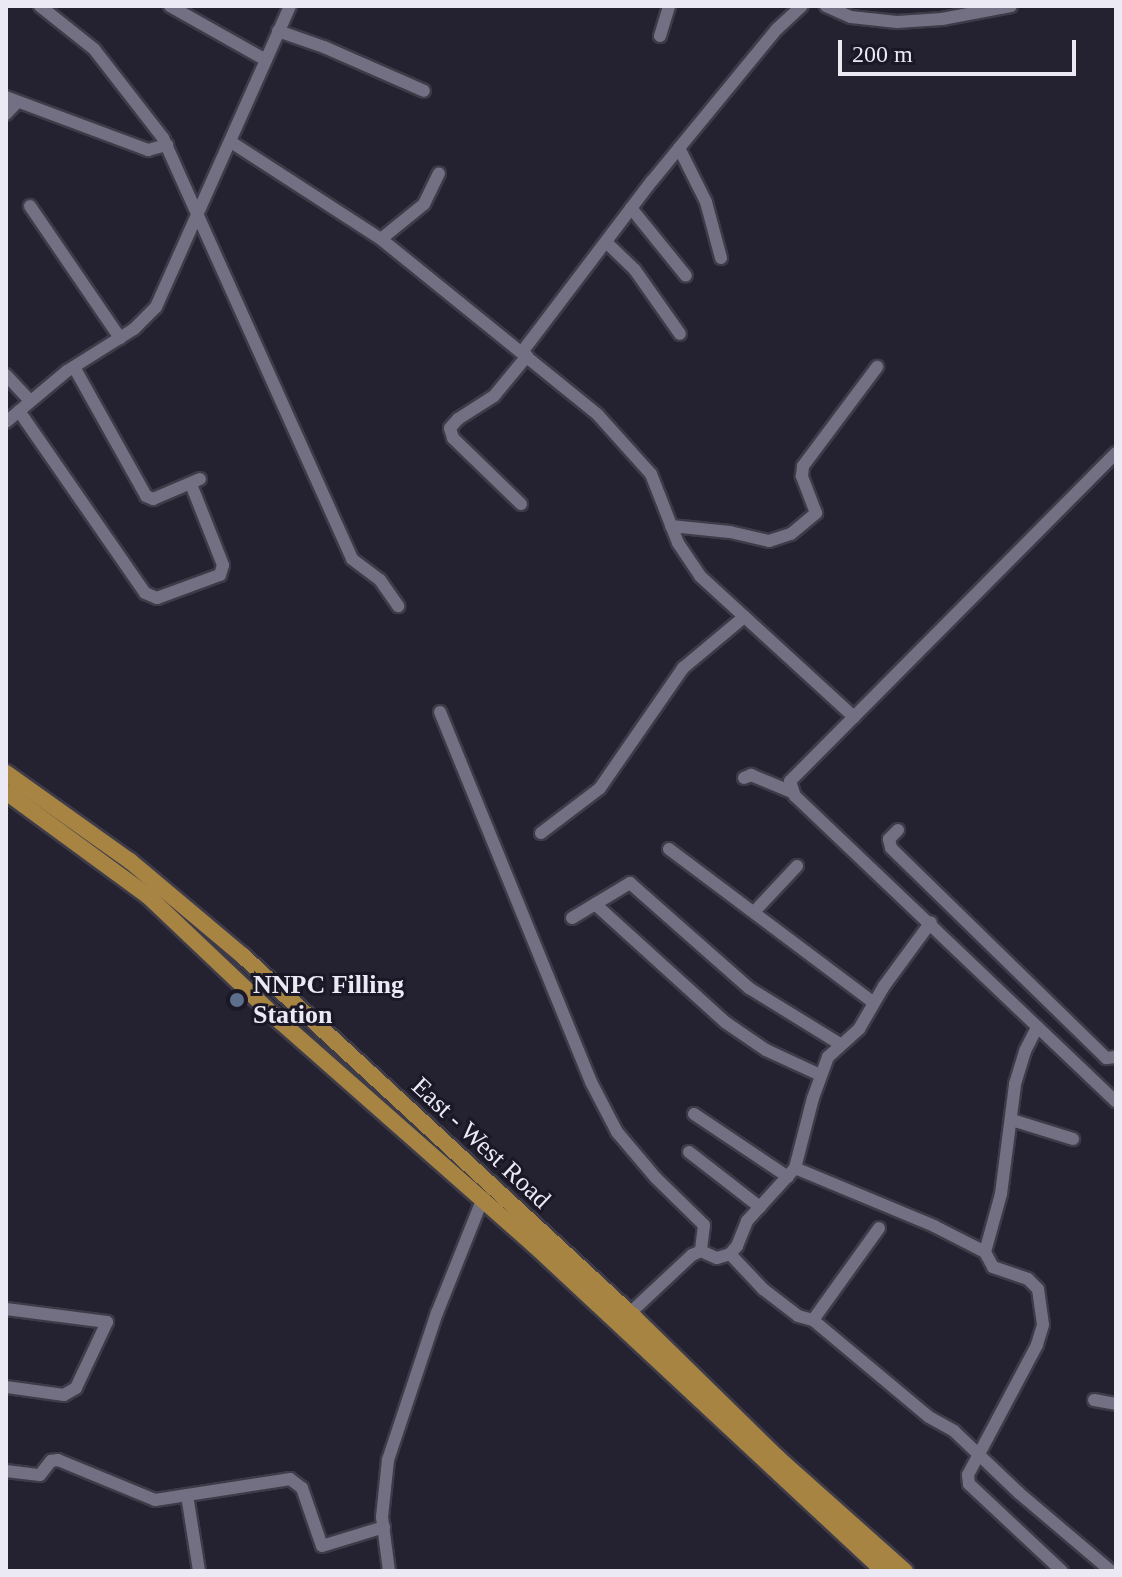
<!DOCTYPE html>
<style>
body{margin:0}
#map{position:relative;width:1122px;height:1577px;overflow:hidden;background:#242130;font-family:Georgia,serif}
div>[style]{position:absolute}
.roads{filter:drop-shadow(2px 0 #3e3b48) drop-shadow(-2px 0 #3e3b48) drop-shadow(0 2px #3e3b48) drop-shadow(0 -2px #3e3b48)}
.minor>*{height:12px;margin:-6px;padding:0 6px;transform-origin:6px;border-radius:6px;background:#737083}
.major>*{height:16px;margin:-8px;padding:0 8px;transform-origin:8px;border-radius:8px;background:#a78442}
.dots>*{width:22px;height:22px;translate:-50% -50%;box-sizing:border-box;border:4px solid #1a1726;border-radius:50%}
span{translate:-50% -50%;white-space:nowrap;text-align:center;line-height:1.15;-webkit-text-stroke:6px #1a1726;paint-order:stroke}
.poi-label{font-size:26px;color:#ebe9f4;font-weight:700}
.left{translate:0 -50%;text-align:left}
.street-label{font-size:26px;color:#ebe9f4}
.frame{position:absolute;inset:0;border:8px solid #ebe9f4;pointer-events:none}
.scale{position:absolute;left:838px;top:40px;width:238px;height:36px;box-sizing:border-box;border:4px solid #ebe9f4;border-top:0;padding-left:10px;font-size:24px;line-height:28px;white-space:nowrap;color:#ebe9f4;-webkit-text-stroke:6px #1a1726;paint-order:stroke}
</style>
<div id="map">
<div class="roads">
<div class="minor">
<div style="left:40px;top:6px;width:69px;rotate:38.5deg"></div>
<div style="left:94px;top:49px;width:113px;rotate:52.2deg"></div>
<div style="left:163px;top:138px;width:461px;rotate:65.8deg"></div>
<div style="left:352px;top:559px;width:35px;rotate:37deg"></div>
<div style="left:380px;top:580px;width:32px;rotate:55deg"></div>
<div style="left:170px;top:6px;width:110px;rotate:29.4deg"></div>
<div style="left:826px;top:6px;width:27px;rotate:24deg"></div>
<div style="left:851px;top:17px;width:46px;rotate:6.2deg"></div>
<div style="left:897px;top:22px;width:45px;rotate:-3.8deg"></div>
<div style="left:942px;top:19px;width:70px;rotate:-10.7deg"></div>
<div style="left:278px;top:31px;width:49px;rotate:19.2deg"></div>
<div style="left:324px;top:47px;width:109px;rotate:23.7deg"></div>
<div style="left:660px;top:36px;width:31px;rotate:-73deg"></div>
<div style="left:6px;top:97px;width:152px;rotate:20.5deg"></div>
<div style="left:148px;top:150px;width:20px;rotate:-15deg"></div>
<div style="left:6px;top:114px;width:16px;rotate:-47deg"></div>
<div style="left:231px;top:142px;width:179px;rotate:32.9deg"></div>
<div style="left:381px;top:239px;width:279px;rotate:39deg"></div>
<div style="left:598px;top:415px;width:79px;rotate:48.1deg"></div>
<div style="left:651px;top:474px;width:74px;rotate:68.6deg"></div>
<div style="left:678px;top:543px;width:40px;rotate:56deg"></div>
<div style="left:700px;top:576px;width:209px;rotate:42.5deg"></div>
<div style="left:679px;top:148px;width:60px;rotate:63.4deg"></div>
<div style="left:706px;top:202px;width:58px;rotate:75deg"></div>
<div style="left:30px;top:206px;width:160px;rotate:55.7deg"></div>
<div style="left:631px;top:208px;width:87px;rotate:51deg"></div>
<div style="left:381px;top:239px;width:55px;rotate:-39.1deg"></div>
<div style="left:424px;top:204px;width:34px;rotate:-64deg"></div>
<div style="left:606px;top:242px;width:40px;rotate:44deg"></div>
<div style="left:635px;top:270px;width:78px;rotate:54.9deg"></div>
<div style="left:522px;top:352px;width:215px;rotate:-52.8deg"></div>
<div style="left:652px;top:181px;width:197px;rotate:-50.6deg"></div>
<div style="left:777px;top:29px;width:34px;rotate:-43deg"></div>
<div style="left:74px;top:367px;width:148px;rotate:60.8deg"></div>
<div style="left:146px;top:496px;width:8px;rotate:23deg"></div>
<div style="left:153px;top:499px;width:51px;rotate:-23.1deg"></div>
<div style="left:6px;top:375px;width:35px;rotate:47deg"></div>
<div style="left:19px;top:411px;width:221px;rotate:55.3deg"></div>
<div style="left:145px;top:593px;width:13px;rotate:23deg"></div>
<div style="left:157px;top:598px;width:67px;rotate:-20.1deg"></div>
<div style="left:220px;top:575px;width:10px;rotate:-73deg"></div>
<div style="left:223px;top:565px;width:87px;rotate:-111.6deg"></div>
<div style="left:6px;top:422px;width:80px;rotate:-39.9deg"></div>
<div style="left:67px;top:371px;width:79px;rotate:-32.1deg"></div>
<div style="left:134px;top:329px;width:31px;rotate:-45deg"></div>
<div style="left:156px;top:307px;width:329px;rotate:-66deg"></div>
<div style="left:1116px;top:453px;width:462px;rotate:134.8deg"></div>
<div style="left:790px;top:781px;width:16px;rotate:72deg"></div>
<div style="left:795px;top:796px;width:443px;rotate:43.6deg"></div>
<div style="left:521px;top:504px;width:95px;rotate:-135.9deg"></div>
<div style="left:453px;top:438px;width:10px;rotate:-107deg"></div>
<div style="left:450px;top:428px;width:12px;rotate:-48deg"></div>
<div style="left:458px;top:419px;width:43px;rotate:-32.6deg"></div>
<div style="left:494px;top:396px;width:52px;rotate:-50.5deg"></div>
<div style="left:671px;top:526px;width:59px;rotate:5.8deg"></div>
<div style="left:730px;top:532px;width:40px;rotate:13deg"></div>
<div style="left:769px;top:541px;width:23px;rotate:-18deg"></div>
<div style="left:791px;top:534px;width:33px;rotate:-40deg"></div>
<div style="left:816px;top:513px;width:40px;rotate:-111deg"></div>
<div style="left:802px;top:476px;width:10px;rotate:-84deg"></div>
<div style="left:803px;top:466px;width:124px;rotate:-53.2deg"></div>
<div style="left:440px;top:712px;width:400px;rotate:67.8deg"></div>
<div style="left:591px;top:1082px;width:56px;rotate:62.5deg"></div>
<div style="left:617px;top:1132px;width:60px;rotate:49.7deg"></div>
<div style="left:656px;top:1178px;width:67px;rotate:44.4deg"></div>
<div style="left:704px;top:1225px;width:26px;rotate:97deg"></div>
<div style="left:744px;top:778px;width:8px;rotate:-23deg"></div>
<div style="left:751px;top:775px;width:44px;rotate:22.5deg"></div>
<div style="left:898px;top:830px;width:13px;rotate:135deg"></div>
<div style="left:889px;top:839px;width:9px;rotate:77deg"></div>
<div style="left:891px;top:848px;width:301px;rotate:44.3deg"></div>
<div style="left:1106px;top:1058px;width:10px;rotate:-6deg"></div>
<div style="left:541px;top:833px;width:74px;rotate:-37.3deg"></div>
<div style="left:600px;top:788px;width:146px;rotate:-55.3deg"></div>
<div style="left:683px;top:668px;width:80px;rotate:-39.9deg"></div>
<div style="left:669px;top:849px;width:256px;rotate:36.9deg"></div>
<div style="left:595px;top:904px;width:176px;rotate:42.2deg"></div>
<div style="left:725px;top:1022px;width:50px;rotate:34.3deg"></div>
<div style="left:766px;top:1050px;width:60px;rotate:24.8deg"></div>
<div style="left:754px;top:912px;width:63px;rotate:-46.9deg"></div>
<div style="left:572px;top:918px;width:68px;rotate:-31.1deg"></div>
<div style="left:630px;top:883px;width:159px;rotate:41.4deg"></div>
<div style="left:749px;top:988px;width:107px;rotate:31.6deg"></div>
<div style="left:694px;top:1114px;width:113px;rotate:33.8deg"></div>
<div style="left:1012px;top:1120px;width:64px;rotate:17.3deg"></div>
<div style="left:689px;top:1152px;width:90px;rotate:37.8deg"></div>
<div style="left:795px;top:1168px;width:151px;rotate:22.6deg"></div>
<div style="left:934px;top:1226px;width:57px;rotate:27deg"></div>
<div style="left:985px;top:1252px;width:17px;rotate:62deg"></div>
<div style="left:993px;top:1267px;width:37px;rotate:19deg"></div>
<div style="left:1028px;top:1279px;width:14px;rotate:45deg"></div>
<div style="left:1038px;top:1289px;width:36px;rotate:82deg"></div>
<div style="left:1043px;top:1325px;width:21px;rotate:107deg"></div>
<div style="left:1037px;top:1345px;width:147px;rotate:118deg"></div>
<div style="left:968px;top:1475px;width:9px;rotate:84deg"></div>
<div style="left:969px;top:1484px;width:127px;rotate:43.1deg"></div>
<div style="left:985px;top:1252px;width:60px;rotate:-74.6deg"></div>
<div style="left:1001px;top:1194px;width:111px;rotate:-82.7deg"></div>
<div style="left:1015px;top:1084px;width:34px;rotate:-73deg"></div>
<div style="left:1025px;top:1051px;width:27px;rotate:-63deg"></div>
<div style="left:730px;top:1254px;width:48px;rotate:46.7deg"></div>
<div style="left:763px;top:1289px;width:44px;rotate:37.6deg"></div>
<div style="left:798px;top:1316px;width:16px;rotate:15deg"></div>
<div style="left:813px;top:1320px;width:113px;rotate:-54.3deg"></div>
<div style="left:6px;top:1309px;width:102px;rotate:7.3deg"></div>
<div style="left:107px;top:1322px;width:73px;rotate:115.2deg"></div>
<div style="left:76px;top:1388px;width:14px;rotate:150deg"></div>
<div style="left:64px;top:1395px;width:59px;rotate:-172.1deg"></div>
<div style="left:630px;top:1313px;width:85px;rotate:-43.1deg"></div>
<div style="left:692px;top:1255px;width:10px;rotate:-24deg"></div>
<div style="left:701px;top:1251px;width:17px;rotate:24deg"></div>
<div style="left:717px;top:1258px;width:14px;rotate:-17deg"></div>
<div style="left:730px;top:1254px;width:11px;rotate:-49deg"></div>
<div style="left:737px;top:1246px;width:27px;rotate:-68deg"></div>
<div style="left:747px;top:1221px;width:72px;rotate:-47.8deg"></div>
<div style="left:795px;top:1168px;width:72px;rotate:-75.6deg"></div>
<div style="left:813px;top:1098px;width:44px;rotate:-69.9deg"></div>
<div style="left:828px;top:1057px;width:42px;rotate:-42.1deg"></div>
<div style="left:859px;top:1029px;width:50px;rotate:-59.8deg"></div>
<div style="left:884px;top:986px;width:79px;rotate:-53.7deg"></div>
<div style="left:813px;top:1320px;width:151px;rotate:39.9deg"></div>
<div style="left:929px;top:1417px;width:29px;rotate:29deg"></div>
<div style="left:954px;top:1431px;width:90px;rotate:43.6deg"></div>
<div style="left:1019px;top:1493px;width:121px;rotate:40.3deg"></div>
<div style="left:1094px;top:1400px;width:22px;rotate:10deg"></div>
<div style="left:6px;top:1471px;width:34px;rotate:7deg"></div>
<div style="left:40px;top:1475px;width:18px;rotate:-52deg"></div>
<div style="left:51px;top:1461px;width:7px;rotate:-8deg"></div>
<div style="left:58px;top:1460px;width:105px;rotate:22.4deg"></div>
<div style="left:155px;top:1500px;width:137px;rotate:-8.8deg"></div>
<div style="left:290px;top:1479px;width:15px;rotate:37deg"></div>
<div style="left:302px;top:1488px;width:61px;rotate:71deg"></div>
<div style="left:322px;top:1546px;width:65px;rotate:-17deg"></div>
<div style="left:187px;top:1495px;width:77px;rotate:81deg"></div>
<div style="left:389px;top:1571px;width:54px;rotate:-97.4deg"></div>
<div style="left:382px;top:1517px;width:57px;rotate:-84deg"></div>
<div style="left:388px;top:1460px;width:155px;rotate:-71.6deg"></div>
<div style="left:437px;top:1313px;width:124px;rotate:-68.2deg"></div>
</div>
<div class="major">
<div style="left:6px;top:773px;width:152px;rotate:35.4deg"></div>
<div style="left:130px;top:861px;width:148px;rotate:40.1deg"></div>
<div style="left:243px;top:956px;width:532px;rotate:42.72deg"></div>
<div style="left:634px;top:1317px;width:202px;rotate:44.4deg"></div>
<div style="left:778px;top:1458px;width:170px;rotate:41.7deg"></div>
<div style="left:6px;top:792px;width:176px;rotate:36.2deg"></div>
<div style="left:148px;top:896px;width:183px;rotate:43.5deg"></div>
<div style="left:281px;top:1022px;width:337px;rotate:41.4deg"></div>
<div style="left:534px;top:1245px;width:478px;rotate:43deg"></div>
</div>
</div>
<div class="dots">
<div style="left:237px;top:1000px;background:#5c6f8a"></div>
</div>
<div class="poi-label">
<span class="left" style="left:253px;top:1000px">NNPC Filling<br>Station</span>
</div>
<div class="street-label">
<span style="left:481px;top:1143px;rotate:43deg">East - West Road</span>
</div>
<div class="frame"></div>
<div class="scale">200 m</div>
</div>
